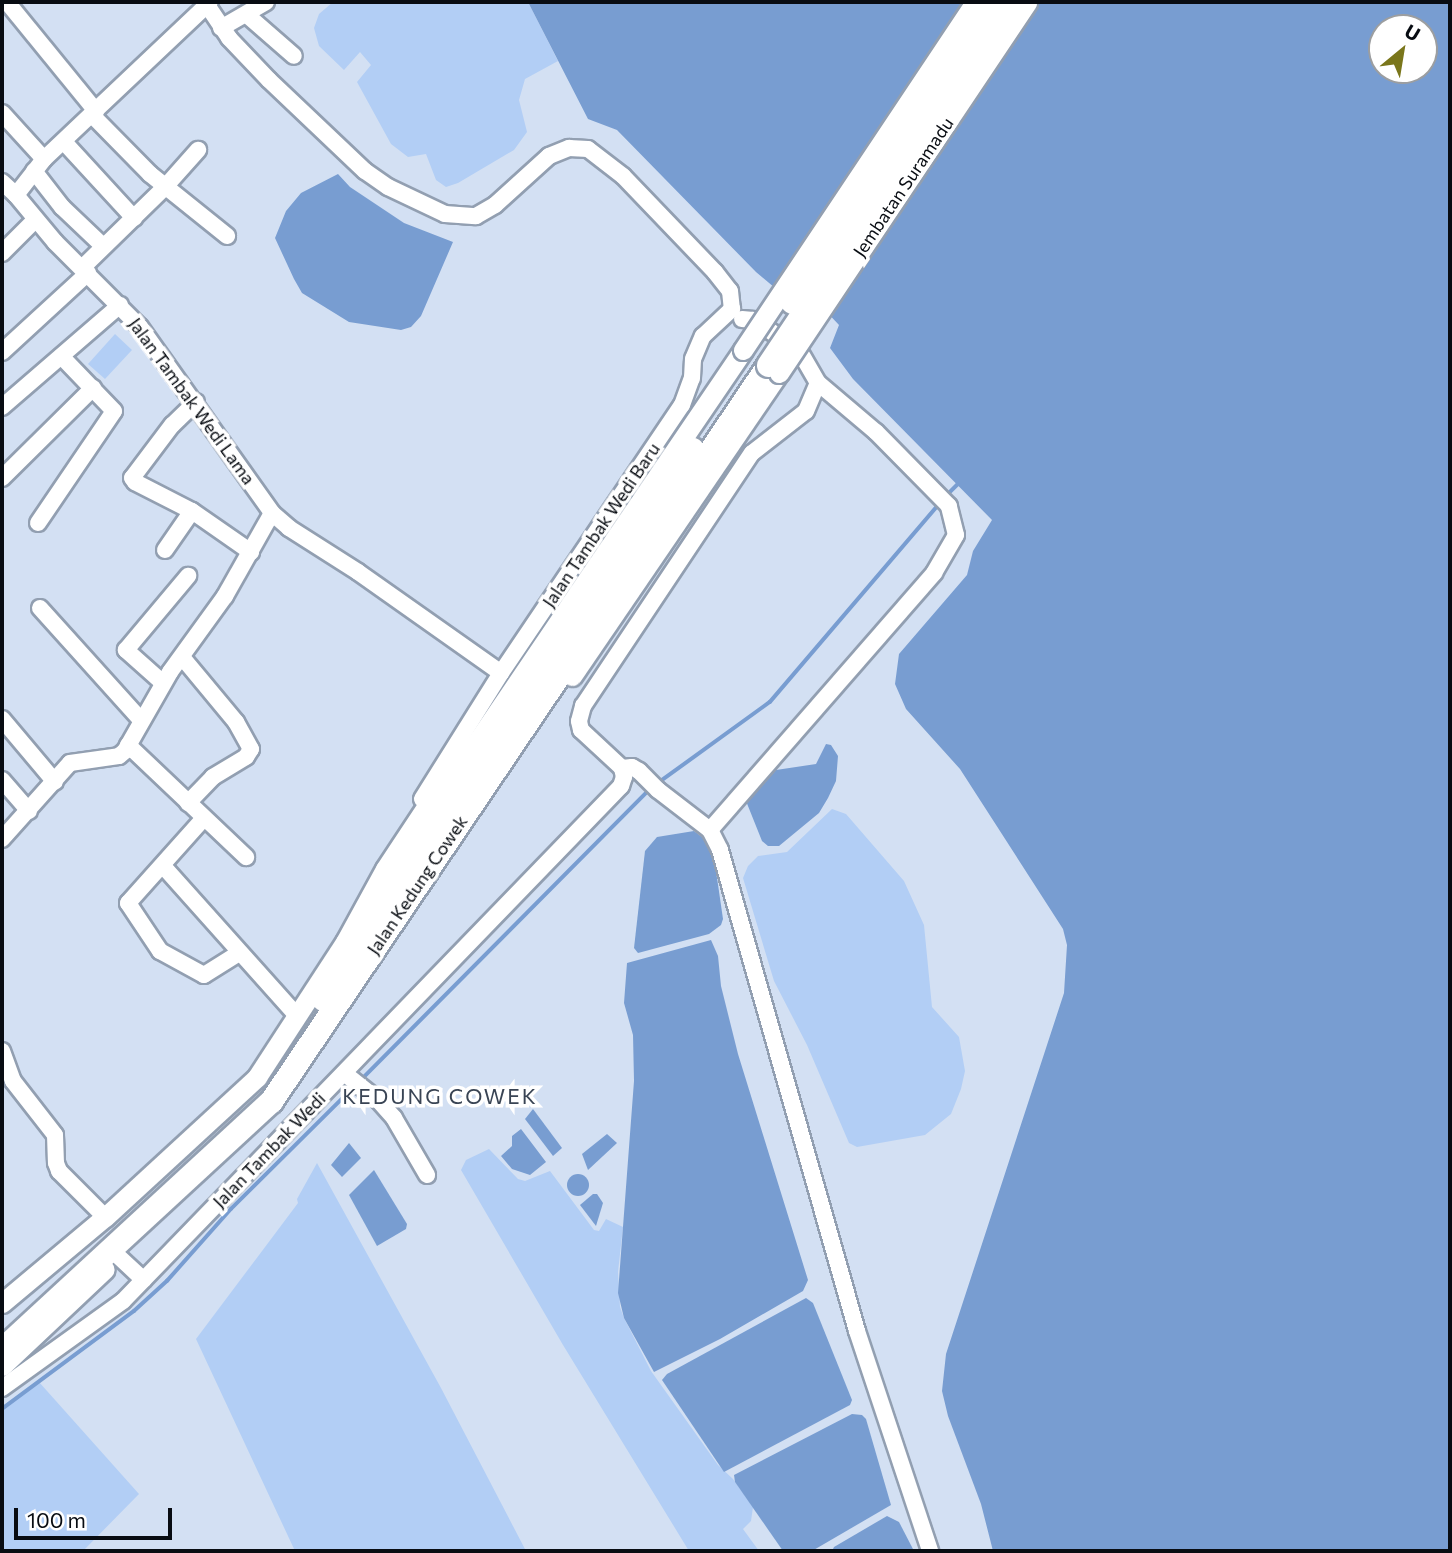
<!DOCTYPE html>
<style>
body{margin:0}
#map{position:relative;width:1452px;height:1553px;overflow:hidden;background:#d3e0f3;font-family:Commissioner,sans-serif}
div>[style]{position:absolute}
.green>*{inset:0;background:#b2cef5}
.water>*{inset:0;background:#789dd1}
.round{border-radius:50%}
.stream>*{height:3.5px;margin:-1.75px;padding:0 1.75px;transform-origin:1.75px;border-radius:1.75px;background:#789dd1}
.roads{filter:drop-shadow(2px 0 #929fb1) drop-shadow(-2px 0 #929fb1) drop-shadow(0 2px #929fb1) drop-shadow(0 -2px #929fb1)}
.minor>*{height:16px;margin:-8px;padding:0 8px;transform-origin:8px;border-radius:8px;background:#fff}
.major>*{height:19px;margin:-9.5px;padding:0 9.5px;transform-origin:9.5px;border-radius:9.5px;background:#fff}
.highway>*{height:23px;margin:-11.5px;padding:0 11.5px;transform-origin:11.5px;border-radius:11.5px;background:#fff}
.bridges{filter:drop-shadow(2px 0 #929fb1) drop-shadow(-2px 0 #929fb1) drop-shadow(0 2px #929fb1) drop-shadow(0 -2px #929fb1)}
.major-bridge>*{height:19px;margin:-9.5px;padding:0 9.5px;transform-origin:9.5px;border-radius:9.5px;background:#fff}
.highway-bridge>*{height:23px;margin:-11.5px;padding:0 11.5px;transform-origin:11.5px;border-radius:11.5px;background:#fff}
span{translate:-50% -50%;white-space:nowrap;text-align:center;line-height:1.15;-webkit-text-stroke:7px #fff;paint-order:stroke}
.street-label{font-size:18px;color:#080c12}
.quarter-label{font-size:21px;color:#394454;letter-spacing:2px}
.frame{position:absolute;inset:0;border:4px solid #080c12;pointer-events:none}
.north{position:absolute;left:1368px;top:14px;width:70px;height:70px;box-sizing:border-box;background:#fff;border:2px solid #9c9ea0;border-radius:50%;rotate:30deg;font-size:19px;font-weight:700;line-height:28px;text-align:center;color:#080c12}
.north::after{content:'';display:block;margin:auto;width:24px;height:32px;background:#7a761b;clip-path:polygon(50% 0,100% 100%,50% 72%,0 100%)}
.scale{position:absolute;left:14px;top:1508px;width:158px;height:32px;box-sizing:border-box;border:4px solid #080c12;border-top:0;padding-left:9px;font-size:21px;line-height:24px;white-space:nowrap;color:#080c12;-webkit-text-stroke:5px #fff;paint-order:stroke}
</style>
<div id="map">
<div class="green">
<div style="clip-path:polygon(333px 2px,528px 2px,558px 61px,525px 79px,519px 100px,527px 132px,514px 150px,458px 183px,446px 187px,436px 180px,426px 154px,408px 157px,391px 144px,357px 82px,371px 65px,360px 52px,344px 70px,319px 46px,314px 28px,319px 14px)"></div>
<div style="clip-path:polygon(115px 334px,132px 350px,105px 379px,88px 364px)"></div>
<div style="clip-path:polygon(832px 809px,846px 814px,904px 881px,924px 925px,932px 1007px,959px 1037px,965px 1071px,961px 1089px,951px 1114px,925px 1135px,857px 1147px,849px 1143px,807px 1045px,774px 981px,743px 878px,748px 866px,758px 856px,787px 852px)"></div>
<div style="clip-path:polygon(489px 1149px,518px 1179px,525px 1181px,550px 1171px,594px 1230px,599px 1231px,606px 1219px,623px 1227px,618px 1272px,620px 1307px,624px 1318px,651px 1371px,718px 1465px,733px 1479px,753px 1507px,751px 1521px,743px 1529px,759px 1551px,689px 1551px,563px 1345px,461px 1170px,466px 1160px)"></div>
<div style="clip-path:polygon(317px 1163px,441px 1388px,526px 1551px,295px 1551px,196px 1339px,298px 1203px,297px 1199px)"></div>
<div style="clip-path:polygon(39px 1382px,139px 1494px,83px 1551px,2px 1551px,2px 1409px)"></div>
</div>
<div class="water">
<div style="clip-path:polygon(evenodd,528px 2px,1450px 2px,1450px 1551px,993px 1551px,981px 1504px,948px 1416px,942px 1391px,946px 1354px,1064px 993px,1067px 945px,1063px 929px,960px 769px,906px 709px,895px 684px,899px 654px,967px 575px,973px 551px,992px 520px,853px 379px,830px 348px,839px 325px,822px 307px,807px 315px,756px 272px,617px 130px,588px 119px,528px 2px,1382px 28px,1424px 28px,1424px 70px,1382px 70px,1382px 28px)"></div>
<div style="clip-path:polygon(338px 174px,350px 187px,404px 223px,453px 242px,421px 316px,411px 327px,401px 330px,349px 322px,302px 293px,294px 279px,275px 238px,286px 211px,301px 193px)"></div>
<div style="clip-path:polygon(826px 744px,831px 745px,838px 756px,836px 781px,828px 798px,819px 813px,779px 846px,768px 846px,762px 841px,746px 801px,764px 779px,776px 770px,816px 764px)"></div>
<div style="clip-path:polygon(694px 831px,706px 840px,715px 864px,723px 919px,721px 925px,709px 934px,638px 953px,634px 948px,645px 851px,657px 837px)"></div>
<div style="clip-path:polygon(711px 940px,718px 956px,721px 986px,738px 1054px,808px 1280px,803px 1291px,720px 1339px,654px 1372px,624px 1318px,618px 1293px,634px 1081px,633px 1035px,624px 1003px,627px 963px)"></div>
<div style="clip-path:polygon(533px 1109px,562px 1148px,553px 1156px,525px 1119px)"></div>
<div style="clip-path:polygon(521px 1129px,546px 1162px,530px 1175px,512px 1169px,501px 1156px,512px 1146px,512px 1136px)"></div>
<div style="clip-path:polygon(607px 1134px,617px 1143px,588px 1170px,582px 1154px)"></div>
<div style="clip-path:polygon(349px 1143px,361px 1158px,342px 1177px,331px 1165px)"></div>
<div style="clip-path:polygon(374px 1170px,407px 1224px,406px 1229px,377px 1246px,349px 1195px)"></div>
<div class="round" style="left:567px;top:1174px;width:22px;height:22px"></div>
<div style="clip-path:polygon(593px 1194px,597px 1194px,603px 1203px,596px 1226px,580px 1205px)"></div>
<div style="clip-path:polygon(806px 1298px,813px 1303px,852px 1400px,850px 1405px,724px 1472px,662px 1380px,667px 1374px)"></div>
<div style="clip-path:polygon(852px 1414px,862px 1415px,866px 1419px,891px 1505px,812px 1551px,783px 1551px,735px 1482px,734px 1475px)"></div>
<div style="clip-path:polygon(887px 1516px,899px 1522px,914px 1551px,832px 1551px,834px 1547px)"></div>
</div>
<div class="stream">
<div style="left:946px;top:496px;width:16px;rotate:-45deg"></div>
<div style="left:658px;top:783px;width:138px;rotate:-35.9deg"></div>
<div style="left:770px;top:702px;width:263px;rotate:-49.5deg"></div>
<div style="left:361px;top:1080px;width:409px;rotate:-45.2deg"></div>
<div style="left:2px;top:1409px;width:164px;rotate:-36.6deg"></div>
<div style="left:134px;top:1311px;width:45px;rotate:-42.3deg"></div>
<div style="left:167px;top:1281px;width:96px;rotate:-48.4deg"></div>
<div style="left:231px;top:1209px;width:172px;rotate:-44.8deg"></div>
</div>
<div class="roads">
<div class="minor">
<div style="left:7px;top:2px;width:141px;rotate:50.8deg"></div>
<div style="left:207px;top:5px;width:40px;rotate:56deg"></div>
<div style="left:229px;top:38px;width:58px;rotate:46.4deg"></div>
<div style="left:269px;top:80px;width:132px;rotate:43.5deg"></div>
<div style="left:365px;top:171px;width:28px;rotate:35deg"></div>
<div style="left:388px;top:187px;width:63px;rotate:25.3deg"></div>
<div style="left:445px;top:214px;width:31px;rotate:4deg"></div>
<div style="left:476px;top:216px;width:22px;rotate:-30deg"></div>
<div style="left:495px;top:205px;width:73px;rotate:-42.2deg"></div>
<div style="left:549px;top:156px;width:22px;rotate:-22deg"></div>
<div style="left:569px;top:148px;width:19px;rotate:3deg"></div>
<div style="left:588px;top:149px;width:44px;rotate:37.6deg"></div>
<div style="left:623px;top:176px;width:133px;rotate:46.2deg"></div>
<div style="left:715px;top:272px;width:24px;rotate:52deg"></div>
<div style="left:730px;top:291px;width:18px;rotate:84deg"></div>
<div style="left:247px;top:15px;width:62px;rotate:41.1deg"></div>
<div style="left:221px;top:28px;width:52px;rotate:-30deg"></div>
<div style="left:2px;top:113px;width:62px;rotate:47.6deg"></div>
<div style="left:92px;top:115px;width:83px;rotate:45.5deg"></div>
<div style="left:150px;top:174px;width:99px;rotate:38.8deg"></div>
<div style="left:65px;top:143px;width:102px;rotate:47.4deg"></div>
<div style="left:34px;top:171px;width:46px;rotate:52.1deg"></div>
<div style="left:62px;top:207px;width:57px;rotate:43.6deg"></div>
<div style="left:2px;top:182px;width:19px;rotate:43deg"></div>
<div style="left:16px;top:195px;width:61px;rotate:50.3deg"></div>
<div style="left:55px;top:242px;width:120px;rotate:45deg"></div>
<div style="left:140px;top:327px;width:228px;rotate:54.6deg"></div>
<div style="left:272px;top:513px;width:23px;rotate:41deg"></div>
<div style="left:289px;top:528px;width:82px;rotate:32.5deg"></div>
<div style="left:358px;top:572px;width:175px;rotate:35.2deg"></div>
<div style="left:16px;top:195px;width:46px;rotate:-52.1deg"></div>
<div style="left:44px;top:159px;width:228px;rotate:-43.4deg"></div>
<div style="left:2px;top:253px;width:47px;rotate:-45deg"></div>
<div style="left:83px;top:267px;width:115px;rotate:-44.3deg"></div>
<div style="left:165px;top:187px;width:50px;rotate:-48.3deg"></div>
<div style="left:2px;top:352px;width:117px;rotate:-42.6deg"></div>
<div style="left:196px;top:402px;width:33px;rotate:136deg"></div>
<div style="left:172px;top:425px;width:66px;rotate:127deg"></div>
<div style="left:132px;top:478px;width:5px;rotate:53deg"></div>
<div style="left:135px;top:482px;width:64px;rotate:27deg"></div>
<div style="left:192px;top:511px;width:72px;rotate:34.8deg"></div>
<div style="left:2px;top:407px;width:156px;rotate:-40.8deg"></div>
<div style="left:2px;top:478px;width:128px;rotate:-44.7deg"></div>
<div style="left:38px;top:523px;width:135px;rotate:-55.8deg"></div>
<div style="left:114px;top:411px;width:76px;rotate:-133.9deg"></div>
<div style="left:165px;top:550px;width:47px;rotate:-55.3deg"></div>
<div style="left:40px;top:608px;width:151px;rotate:48deg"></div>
<div style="left:182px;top:657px;width:85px;rotate:50.3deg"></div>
<div style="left:236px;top:722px;width:31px;rotate:61deg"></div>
<div style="left:251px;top:749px;width:9px;rotate:122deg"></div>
<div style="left:246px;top:757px;width:39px;rotate:149deg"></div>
<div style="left:213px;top:777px;width:36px;rotate:134deg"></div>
<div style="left:163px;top:683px;width:50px;rotate:-138.3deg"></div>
<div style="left:126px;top:650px;width:97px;rotate:-50deg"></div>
<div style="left:2px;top:719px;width:82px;rotate:49.9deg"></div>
<div style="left:128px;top:745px;width:163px;rotate:43.5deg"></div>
<div style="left:622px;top:768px;width:10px;rotate:-6deg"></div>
<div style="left:632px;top:767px;width:8px;rotate:30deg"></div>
<div style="left:639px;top:771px;width:27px;rotate:45deg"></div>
<div style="left:658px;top:790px;width:66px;rotate:37.6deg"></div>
<div style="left:710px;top:830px;width:22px;rotate:63deg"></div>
<div style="left:720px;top:850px;width:500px;rotate:74.1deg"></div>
<div style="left:857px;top:1331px;width:232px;rotate:71.6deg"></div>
<div style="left:622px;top:768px;width:56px;rotate:-137.2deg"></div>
<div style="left:581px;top:730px;width:9px;rotate:-103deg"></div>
<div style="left:579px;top:721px;width:16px;rotate:-75deg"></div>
<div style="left:583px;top:706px;width:304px;rotate:-56.3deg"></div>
<div style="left:752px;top:453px;width:68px;rotate:-37.9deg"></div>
<div style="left:806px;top:411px;width:30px;rotate:-67deg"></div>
<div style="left:2px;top:780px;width:41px;rotate:48.9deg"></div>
<div style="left:422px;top:799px;width:149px;rotate:-57.9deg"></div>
<div style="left:501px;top:673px;width:323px;rotate:-56deg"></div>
<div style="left:682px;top:405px;width:29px;rotate:-70deg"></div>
<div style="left:692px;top:378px;width:19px;rotate:-87deg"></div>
<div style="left:693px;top:359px;width:25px;rotate:-67deg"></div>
<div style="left:703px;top:336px;width:40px;rotate:-43deg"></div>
<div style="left:204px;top:818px;width:114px;rotate:131.8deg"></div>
<div style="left:128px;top:903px;width:58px;rotate:56.3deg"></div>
<div style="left:160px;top:951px;width:50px;rotate:28.6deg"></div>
<div style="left:204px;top:975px;width:41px;rotate:-32.2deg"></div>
<div style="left:710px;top:830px;width:341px;rotate:-48.9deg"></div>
<div style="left:934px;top:573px;width:44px;rotate:-59.9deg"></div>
<div style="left:956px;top:535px;width:30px;rotate:-104deg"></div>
<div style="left:949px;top:506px;width:104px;rotate:-134.6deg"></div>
<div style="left:876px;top:432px;width:76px;rotate:-139.8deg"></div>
<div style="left:818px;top:383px;width:39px;rotate:-120deg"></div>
<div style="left:798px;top:349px;width:54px;rotate:-147.2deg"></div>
<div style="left:753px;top:320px;width:11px;rotate:-175deg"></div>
<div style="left:2px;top:839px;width:102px;rotate:-48.2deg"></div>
<div style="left:70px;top:763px;width:49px;rotate:-8.1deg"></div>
<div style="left:119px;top:756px;width:8px;rotate:-40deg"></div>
<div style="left:125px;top:751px;width:91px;rotate:-60.3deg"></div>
<div style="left:170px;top:672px;width:94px;rotate:-54.1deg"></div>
<div style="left:225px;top:596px;width:95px;rotate:-60.5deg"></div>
<div style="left:164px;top:867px;width:201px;rotate:48.2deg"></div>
<div style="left:2px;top:1051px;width:32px;rotate:70deg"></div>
<div style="left:13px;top:1081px;width:68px;rotate:52.1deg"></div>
<div style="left:55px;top:1135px;width:28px;rotate:88deg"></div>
<div style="left:56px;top:1163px;width:9px;rotate:69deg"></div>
<div style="left:59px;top:1171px;width:65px;rotate:45deg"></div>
<div style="left:344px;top:1073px;width:43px;rotate:38.5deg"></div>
<div style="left:378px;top:1100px;width:24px;rotate:48deg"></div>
<div style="left:394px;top:1118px;width:66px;rotate:59.9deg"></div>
<div style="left:118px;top:1256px;width:35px;rotate:43deg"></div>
<div style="left:2px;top:1388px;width:149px;rotate:-35.7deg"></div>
<div style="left:123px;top:1301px;width:716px;rotate:-45.96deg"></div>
<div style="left:621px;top:786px;width:9px;rotate:-72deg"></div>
<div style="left:624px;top:777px;width:9px;rotate:-103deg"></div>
</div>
<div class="major">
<div style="left:572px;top:676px;width:367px;rotate:-55.7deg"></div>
<div style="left:2px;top:1303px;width:134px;rotate:-39.9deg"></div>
<div style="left:105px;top:1217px;width:207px;rotate:-42.6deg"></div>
<div style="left:257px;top:1077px;width:161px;rotate:-56.9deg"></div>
<div style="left:345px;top:942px;width:83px;rotate:-61.3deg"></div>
<div style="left:385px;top:869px;width:89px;rotate:-56.5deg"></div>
<div style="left:434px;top:795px;width:40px;rotate:-48deg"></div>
<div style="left:461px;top:765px;width:502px;rotate:-55.8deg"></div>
<div style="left:2px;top:1366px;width:141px;rotate:-43.3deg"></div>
</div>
<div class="highway">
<div style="left:323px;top:999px;width:179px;rotate:-57.1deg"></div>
<div style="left:420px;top:849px;width:484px;rotate:-55.8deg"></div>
<div style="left:2px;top:1349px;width:366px;rotate:-42.7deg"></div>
<div style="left:271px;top:1101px;width:888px;rotate:-55.97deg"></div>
</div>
</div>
<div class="bridges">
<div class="major-bridge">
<div style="left:743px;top:350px;width:418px;rotate:-56.3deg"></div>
<div style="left:779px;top:373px;width:446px;rotate:-56.2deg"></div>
</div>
<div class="highway-bridge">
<div style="left:792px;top:302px;width:360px;rotate:-56.4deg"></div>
<div style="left:768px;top:365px;width:437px;rotate:-56.2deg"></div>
</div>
</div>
<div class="street-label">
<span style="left:903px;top:187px;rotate:-56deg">Jembatan Suramadu</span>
<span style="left:192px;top:401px;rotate:54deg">Jalan Tambak Wedi Lama</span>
<span style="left:601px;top:525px;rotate:-56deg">Jalan Tambak Wedi Baru</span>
<span style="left:417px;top:885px;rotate:-56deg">Jalan Kedung Cowek</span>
<span style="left:269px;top:1150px;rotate:-46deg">Jalan Tambak Wedi</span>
</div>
<div class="quarter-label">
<span style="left:440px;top:1096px">KEDUNG COWEK</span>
</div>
<div class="frame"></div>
<div class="north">U</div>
<div class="scale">100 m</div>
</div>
